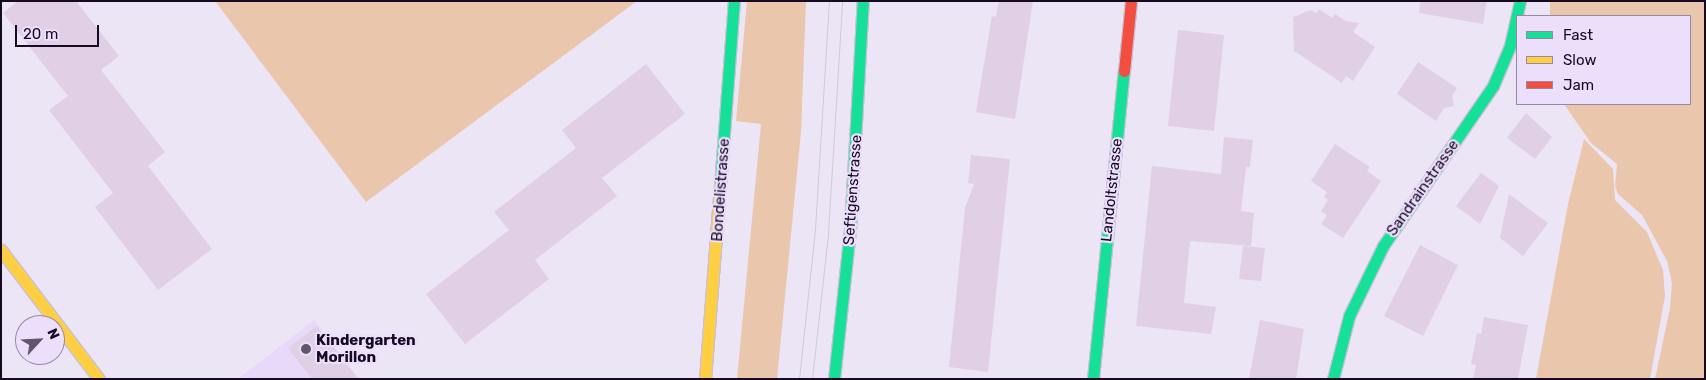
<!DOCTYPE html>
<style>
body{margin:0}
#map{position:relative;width:1706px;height:380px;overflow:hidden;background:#ece5f6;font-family:Rubik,sans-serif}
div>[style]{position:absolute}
.built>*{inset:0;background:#e8d9fb}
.green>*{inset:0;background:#eac6ad}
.building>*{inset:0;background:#e0cfe5}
.roads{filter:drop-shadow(1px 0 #cac0d6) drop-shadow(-1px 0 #cac0d6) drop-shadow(0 1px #cac0d6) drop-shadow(0 -1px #cac0d6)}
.fast>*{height:11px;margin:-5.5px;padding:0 5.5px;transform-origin:5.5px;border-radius:5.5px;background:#16e098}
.slow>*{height:11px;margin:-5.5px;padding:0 5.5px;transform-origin:5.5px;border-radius:5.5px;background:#ffcf43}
.jam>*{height:11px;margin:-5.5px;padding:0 5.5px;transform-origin:5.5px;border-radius:5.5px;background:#f24e42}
.tram>*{height:1px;margin:-0.5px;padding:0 0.5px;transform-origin:0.5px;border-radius:0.5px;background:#ceccd1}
.dots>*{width:14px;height:14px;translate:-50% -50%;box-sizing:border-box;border:2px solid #ebdffc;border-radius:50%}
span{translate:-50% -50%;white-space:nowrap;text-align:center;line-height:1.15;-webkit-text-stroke:4.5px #ebdffc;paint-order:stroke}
.street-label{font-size:15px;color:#160922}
.poi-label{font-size:15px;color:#160922;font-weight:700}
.left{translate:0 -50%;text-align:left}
.frame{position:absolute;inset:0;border:2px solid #160922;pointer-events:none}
.legend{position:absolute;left:1516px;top:15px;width:175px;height:90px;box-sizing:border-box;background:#ebdffc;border:1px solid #9689a5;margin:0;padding:6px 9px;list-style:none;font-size:15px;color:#160922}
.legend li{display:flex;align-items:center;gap:10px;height:25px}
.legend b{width:25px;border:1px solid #9689a5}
.north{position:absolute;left:15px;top:315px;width:50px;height:50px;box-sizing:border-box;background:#ebdffc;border:1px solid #9689a5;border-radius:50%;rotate:65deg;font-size:14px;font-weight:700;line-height:20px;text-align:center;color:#160922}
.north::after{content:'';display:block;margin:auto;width:18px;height:22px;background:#61566c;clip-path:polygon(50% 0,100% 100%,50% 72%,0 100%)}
.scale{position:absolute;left:15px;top:25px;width:84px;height:22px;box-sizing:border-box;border:2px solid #160922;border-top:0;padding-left:6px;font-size:15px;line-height:18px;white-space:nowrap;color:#160922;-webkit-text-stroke:4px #ebdffc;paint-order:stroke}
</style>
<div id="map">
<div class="built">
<div style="clip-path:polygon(314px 320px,359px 379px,238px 379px)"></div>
</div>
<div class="green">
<div style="clip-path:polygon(215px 1px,637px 1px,366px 202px)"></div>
<div style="clip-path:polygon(747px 1px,806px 1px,801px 132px,777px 379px,737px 379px,761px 124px,736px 121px)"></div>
<div style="clip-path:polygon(1550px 1px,1705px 1px,1705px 379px,1655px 379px,1670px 308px,1672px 283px,1667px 261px,1642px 215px,1618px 194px,1615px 186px,1617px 164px,1591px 143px,1564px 104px,1690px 104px,1690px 16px,1550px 16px)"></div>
<div style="clip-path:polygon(1584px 139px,1613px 169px,1615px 200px,1647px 232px,1663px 270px,1665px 296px,1650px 379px,1536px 379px,1568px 204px)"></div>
</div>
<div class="building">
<div style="clip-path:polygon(18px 1px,76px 1px,119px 56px,101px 70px,165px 152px,148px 166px,212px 249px,158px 290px,95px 207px,113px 193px,49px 110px,68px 96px,3px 13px)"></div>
<div style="clip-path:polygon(999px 1px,1033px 1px,1015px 119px,976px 112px,992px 16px,996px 17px)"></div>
<div style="clip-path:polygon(1420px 1px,1487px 1px,1483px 24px,1419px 13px)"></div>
<div style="clip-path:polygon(1319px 9px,1332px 18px,1335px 14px,1346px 21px,1359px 23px,1353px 32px,1375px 47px,1353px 81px,1346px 76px,1342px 83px,1294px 51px,1293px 17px,1311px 10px,1316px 13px)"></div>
<div style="clip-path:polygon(1178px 30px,1224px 35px,1214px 131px,1168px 126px)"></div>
<div style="clip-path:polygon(1418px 62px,1457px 88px,1452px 96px,1454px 106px,1444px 108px,1436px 121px,1397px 94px)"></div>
<div style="clip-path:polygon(646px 64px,685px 114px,602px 178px,617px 196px,535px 260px,549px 279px,465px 344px,426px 294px,509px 230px,494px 212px,576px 148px,562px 130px)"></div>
<div style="clip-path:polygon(1526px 113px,1552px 137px,1535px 159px,1507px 138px)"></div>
<div style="clip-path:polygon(1224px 137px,1253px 140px,1250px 167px,1246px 167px,1241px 211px,1254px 213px,1251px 246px,1190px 241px,1184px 303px,1216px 307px,1211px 334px,1136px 326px,1152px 166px,1221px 174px)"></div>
<div style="clip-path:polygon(1335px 144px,1370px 167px,1367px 171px,1381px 181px,1343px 238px,1321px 224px,1327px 215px,1321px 211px,1328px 200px,1324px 197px,1327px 192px,1311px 181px)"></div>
<div style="clip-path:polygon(971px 155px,1010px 159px,988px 372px,949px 367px,965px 208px,974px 184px,968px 183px)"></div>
<div style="clip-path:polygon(1481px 173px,1499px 186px,1480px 224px,1456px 206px)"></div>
<div style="clip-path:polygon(1509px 194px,1548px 223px,1523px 256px,1500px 238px)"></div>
<div style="clip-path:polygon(1420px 245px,1458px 265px,1423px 336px,1384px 316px)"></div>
<div style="clip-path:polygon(1243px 246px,1265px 248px,1261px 281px,1239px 279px)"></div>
<div style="clip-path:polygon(1484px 317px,1528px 325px,1518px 379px,1473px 379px,1476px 365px,1471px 364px,1477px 333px,1481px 334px)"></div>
<div style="clip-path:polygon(1260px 320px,1304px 329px,1296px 379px,1249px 379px)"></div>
<div style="clip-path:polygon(317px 326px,358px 379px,312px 379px,288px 348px)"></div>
</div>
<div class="roads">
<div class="fast">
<div style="left:720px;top:186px;width:186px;rotate:-85.7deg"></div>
<div style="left:834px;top:379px;width:150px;rotate:-83.9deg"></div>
<div style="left:850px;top:230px;width:229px;rotate:-86.8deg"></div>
<div style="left:1093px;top:379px;width:310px;rotate:-84.3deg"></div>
<div style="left:1333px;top:379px;width:65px;rotate:-75.7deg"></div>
<div style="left:1349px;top:316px;width:78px;rotate:-64.1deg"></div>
<div style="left:1383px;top:246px;width:194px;rotate:-55.5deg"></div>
<div style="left:1493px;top:86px;width:43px;rotate:-67deg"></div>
<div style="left:1510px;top:46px;width:46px;rotate:-77.5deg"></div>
</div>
<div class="slow">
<div style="left:1px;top:250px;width:162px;rotate:52.8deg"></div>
<div style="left:705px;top:379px;width:194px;rotate:-85.6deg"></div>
</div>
<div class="jam">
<div style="left:1124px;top:71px;width:70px;rotate:-84.3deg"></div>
</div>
</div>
<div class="tram">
<div style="left:799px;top:379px;width:151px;rotate:-83.9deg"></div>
<div style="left:815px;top:229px;width:228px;rotate:-86.5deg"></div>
<div style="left:812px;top:379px;width:147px;rotate:-83.7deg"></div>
<div style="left:828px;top:233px;width:232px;rotate:-86.5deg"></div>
</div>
<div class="dots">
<div style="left:306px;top:349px;background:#61566c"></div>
</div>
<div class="street-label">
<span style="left:1423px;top:188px;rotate:-55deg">Sandrainstrasse</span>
<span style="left:721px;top:190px;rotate:-86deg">Bondelistrasse</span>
<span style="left:853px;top:190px;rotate:-86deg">Seftigenstrasse</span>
<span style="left:1112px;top:190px;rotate:-84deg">Landoltstrasse</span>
</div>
<div class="poi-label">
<span class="left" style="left:316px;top:349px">Kindergarten<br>Morillon</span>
</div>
<div class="frame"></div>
<ul class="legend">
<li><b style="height:6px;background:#16e098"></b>Fast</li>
<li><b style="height:6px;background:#ffcf43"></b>Slow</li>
<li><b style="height:6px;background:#f24e42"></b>Jam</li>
</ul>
<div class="north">N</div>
<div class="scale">20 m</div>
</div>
